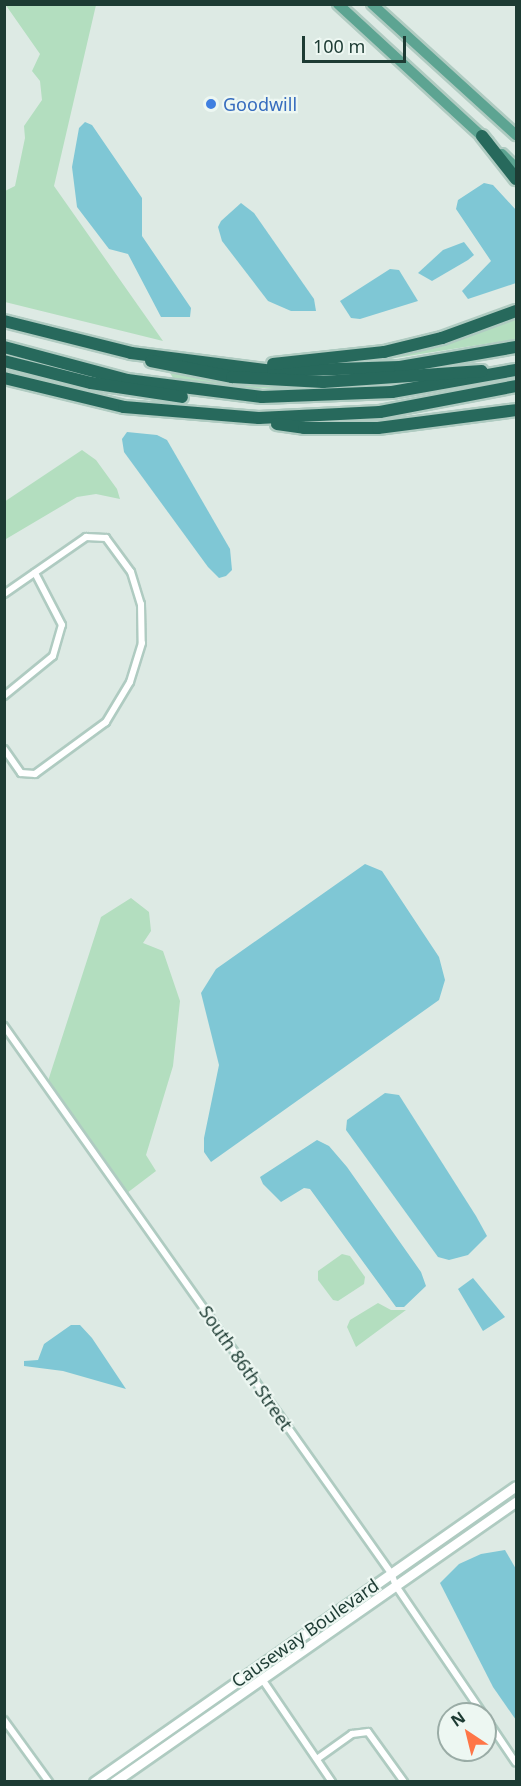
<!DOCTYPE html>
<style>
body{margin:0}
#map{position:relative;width:521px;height:1786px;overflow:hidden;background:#ddeae4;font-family:"Noto Sans",sans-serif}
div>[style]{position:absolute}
.green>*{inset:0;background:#b3debf}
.water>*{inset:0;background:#7fc7d5}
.roads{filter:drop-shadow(2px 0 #afcbc1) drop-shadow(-2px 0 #afcbc1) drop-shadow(0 2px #afcbc1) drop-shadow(0 -2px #afcbc1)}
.street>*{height:6px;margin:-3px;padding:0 3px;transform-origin:3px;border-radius:3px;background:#fff}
.secondary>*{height:9px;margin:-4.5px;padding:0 4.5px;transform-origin:4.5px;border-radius:4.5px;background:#fff}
.primary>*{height:10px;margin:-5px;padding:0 5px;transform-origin:5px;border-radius:5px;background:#5da492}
.highway>*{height:12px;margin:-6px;padding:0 6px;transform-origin:6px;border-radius:6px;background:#27695c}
.dots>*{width:16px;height:16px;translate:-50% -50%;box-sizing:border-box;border:3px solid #edf7f2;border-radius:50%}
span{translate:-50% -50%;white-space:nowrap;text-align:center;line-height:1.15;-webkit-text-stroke:4.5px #edf7f2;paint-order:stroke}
.shop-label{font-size:18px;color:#366cbe}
.left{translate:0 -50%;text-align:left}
.street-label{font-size:18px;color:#1d3b33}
.frame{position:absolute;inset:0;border:6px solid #1d3b33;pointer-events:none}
.north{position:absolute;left:437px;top:1702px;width:60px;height:60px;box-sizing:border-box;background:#edf7f2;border:2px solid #9aaca6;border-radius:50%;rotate:325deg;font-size:16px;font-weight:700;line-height:24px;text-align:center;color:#1d3b33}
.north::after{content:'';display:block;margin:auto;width:21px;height:27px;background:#fe7647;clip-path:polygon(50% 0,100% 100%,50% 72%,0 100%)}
.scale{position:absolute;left:302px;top:36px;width:104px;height:27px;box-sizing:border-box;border:3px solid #1d3b33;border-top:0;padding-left:8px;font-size:18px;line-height:21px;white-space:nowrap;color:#1d3b33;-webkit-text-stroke:4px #edf7f2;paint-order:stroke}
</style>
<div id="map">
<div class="green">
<div style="clip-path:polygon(5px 4px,96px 5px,54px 186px,163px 341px,5px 302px,5px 191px,15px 186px,25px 138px,24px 126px,42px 100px,40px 81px,32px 71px,40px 54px)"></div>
<div style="clip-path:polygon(516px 316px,516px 339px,376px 361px,375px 357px)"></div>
<div style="clip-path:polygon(170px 373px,224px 381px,341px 388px,238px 388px,175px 381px)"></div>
<div style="clip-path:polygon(82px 450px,96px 460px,117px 489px,120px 499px,96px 494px,77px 497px,6px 539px,4px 502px)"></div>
<div style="clip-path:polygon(131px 898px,149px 912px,151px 931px,143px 943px,163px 951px,180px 1001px,173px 1066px,146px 1155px,156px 1171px,127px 1193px,48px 1081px,101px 917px)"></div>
<div style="clip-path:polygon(342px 1254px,350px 1256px,365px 1277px,364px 1284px,338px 1301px,333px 1300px,318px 1280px,318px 1271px)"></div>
<div style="clip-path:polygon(378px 1303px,391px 1310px,406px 1310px,356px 1347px,347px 1327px,350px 1320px)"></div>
</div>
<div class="water">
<div style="clip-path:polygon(85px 122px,92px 125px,142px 198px,142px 236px,191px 308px,190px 317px,161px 317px,128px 254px,109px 249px,77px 207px,72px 167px,79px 128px)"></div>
<div style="clip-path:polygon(484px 183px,493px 185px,516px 210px,516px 283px,468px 299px,462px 291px,491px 261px,456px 209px,458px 200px)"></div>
<div style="clip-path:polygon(241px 203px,254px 213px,314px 299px,316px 311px,291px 311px,268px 301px,222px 241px,218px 227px,221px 221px)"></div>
<div style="clip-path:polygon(464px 242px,474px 255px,468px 260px,432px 281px,418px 273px,443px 250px)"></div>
<div style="clip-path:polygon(390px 269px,399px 270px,418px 301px,360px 319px,351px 318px,340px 301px)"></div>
<div style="clip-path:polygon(127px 432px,157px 435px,167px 440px,230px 549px,232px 570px,226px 576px,219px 578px,208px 567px,124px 452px,122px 439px)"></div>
<div style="clip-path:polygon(365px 864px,382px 871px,439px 957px,445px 980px,439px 1000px,211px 1162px,204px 1152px,204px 1138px,219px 1065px,201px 993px,216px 969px)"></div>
<div style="clip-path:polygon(385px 1093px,399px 1095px,476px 1216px,487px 1236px,468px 1255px,449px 1260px,438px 1257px,346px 1130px,347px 1120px)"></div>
<div style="clip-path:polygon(317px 1140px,329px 1146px,347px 1167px,421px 1272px,426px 1286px,404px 1307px,396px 1307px,310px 1189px,304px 1188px,281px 1202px,263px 1184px,260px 1177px)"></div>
<div style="clip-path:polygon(473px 1278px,505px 1317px,483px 1331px,458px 1289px)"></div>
<div style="clip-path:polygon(71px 1325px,80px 1325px,92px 1338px,126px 1389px,63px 1371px,24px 1366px,24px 1361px,38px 1360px,44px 1344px)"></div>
<div style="clip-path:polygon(505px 1550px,516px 1569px,516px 1720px,493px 1687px,440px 1583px,459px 1564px,481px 1554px)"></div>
</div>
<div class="roads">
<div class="street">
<div style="left:4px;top:594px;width:100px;rotate:-34.8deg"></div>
<div style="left:86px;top:537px;width:20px;rotate:3deg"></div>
<div style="left:106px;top:538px;width:42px;rotate:53.7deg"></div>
<div style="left:131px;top:572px;width:34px;rotate:73deg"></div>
<div style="left:141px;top:604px;width:39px;rotate:89deg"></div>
<div style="left:142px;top:643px;width:41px;rotate:107.1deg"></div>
<div style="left:130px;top:682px;width:47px;rotate:121deg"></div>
<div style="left:106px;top:722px;width:88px;rotate:143.8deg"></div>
<div style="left:35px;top:774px;width:14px;rotate:-176deg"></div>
<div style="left:21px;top:773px;width:29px;rotate:-125deg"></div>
<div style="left:4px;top:696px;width:63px;rotate:-39.2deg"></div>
<div style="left:53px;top:656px;width:32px;rotate:-74deg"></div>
<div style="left:62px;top:625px;width:59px;rotate:-117.4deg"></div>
<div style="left:4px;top:1026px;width:670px;rotate:54.72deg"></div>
<div style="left:391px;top:1573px;width:14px;rotate:69deg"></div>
<div style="left:396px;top:1586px;width:155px;rotate:55.8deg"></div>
<div style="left:262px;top:1679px;width:125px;rotate:55.8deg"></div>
<div style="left:485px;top:1717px;width:55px;rotate:56deg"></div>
<div style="left:4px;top:1720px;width:77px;rotate:54deg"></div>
<div style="left:317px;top:1759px;width:43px;rotate:-35.5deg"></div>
<div style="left:352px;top:1734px;width:16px;rotate:-7deg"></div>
<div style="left:368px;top:1732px;width:62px;rotate:54.2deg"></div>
</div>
<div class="secondary">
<div style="left:94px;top:1782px;width:515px;rotate:-35.05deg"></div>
<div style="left:114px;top:1782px;width:490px;rotate:-34.9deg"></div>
</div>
<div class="primary">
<div style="left:338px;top:4px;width:204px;rotate:42.6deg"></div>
<div style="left:372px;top:4px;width:195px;rotate:42.3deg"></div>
<div style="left:502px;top:154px;width:20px;rotate:45deg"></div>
</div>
<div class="highway">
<div style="left:482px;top:136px;width:55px;rotate:51.7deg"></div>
<div style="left:4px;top:321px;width:131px;rotate:14.1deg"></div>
<div style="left:131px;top:353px;width:143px;rotate:7.2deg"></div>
<div style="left:273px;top:371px;width:127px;rotate:-1.8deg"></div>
<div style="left:400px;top:367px;width:118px;rotate:-9.8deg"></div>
<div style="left:4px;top:347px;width:127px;rotate:15deg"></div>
<div style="left:127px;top:380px;width:136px;rotate:7.2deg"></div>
<div style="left:262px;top:397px;width:130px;rotate:-2.2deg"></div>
<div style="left:392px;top:392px;width:126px;rotate:-10.1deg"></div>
<div style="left:4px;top:361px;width:90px;rotate:14.2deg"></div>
<div style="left:91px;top:383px;width:92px;rotate:8.7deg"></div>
<div style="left:151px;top:361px;width:83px;rotate:11.2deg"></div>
<div style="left:232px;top:377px;width:91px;rotate:3.1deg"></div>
<div style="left:323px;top:382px;width:159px;rotate:-4deg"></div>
<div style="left:273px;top:364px;width:112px;rotate:-6.2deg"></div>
<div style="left:384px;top:352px;width:60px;rotate:-13.6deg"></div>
<div style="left:442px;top:338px;width:79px;rotate:-20deg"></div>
<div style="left:4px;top:378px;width:123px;rotate:13.6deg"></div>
<div style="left:124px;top:407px;width:135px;rotate:4.7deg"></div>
<div style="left:259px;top:418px;width:121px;rotate:-2.8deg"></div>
<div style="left:380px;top:412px;width:138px;rotate:-10.8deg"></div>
<div style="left:277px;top:424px;width:27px;rotate:8deg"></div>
<div style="left:304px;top:428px;width:74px"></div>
<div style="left:378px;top:428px;width:139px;rotate:-7.4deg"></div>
</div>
</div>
<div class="dots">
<div style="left:211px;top:104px;background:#3f7fe0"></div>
</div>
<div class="shop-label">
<span class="left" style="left:223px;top:104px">Goodwill</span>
</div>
<div class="street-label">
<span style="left:246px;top:1368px;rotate:55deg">South 86th Street</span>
<span style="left:305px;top:1633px;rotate:-35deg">Causeway Boulevard</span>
</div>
<div class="frame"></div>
<div class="north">N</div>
<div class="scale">100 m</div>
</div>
